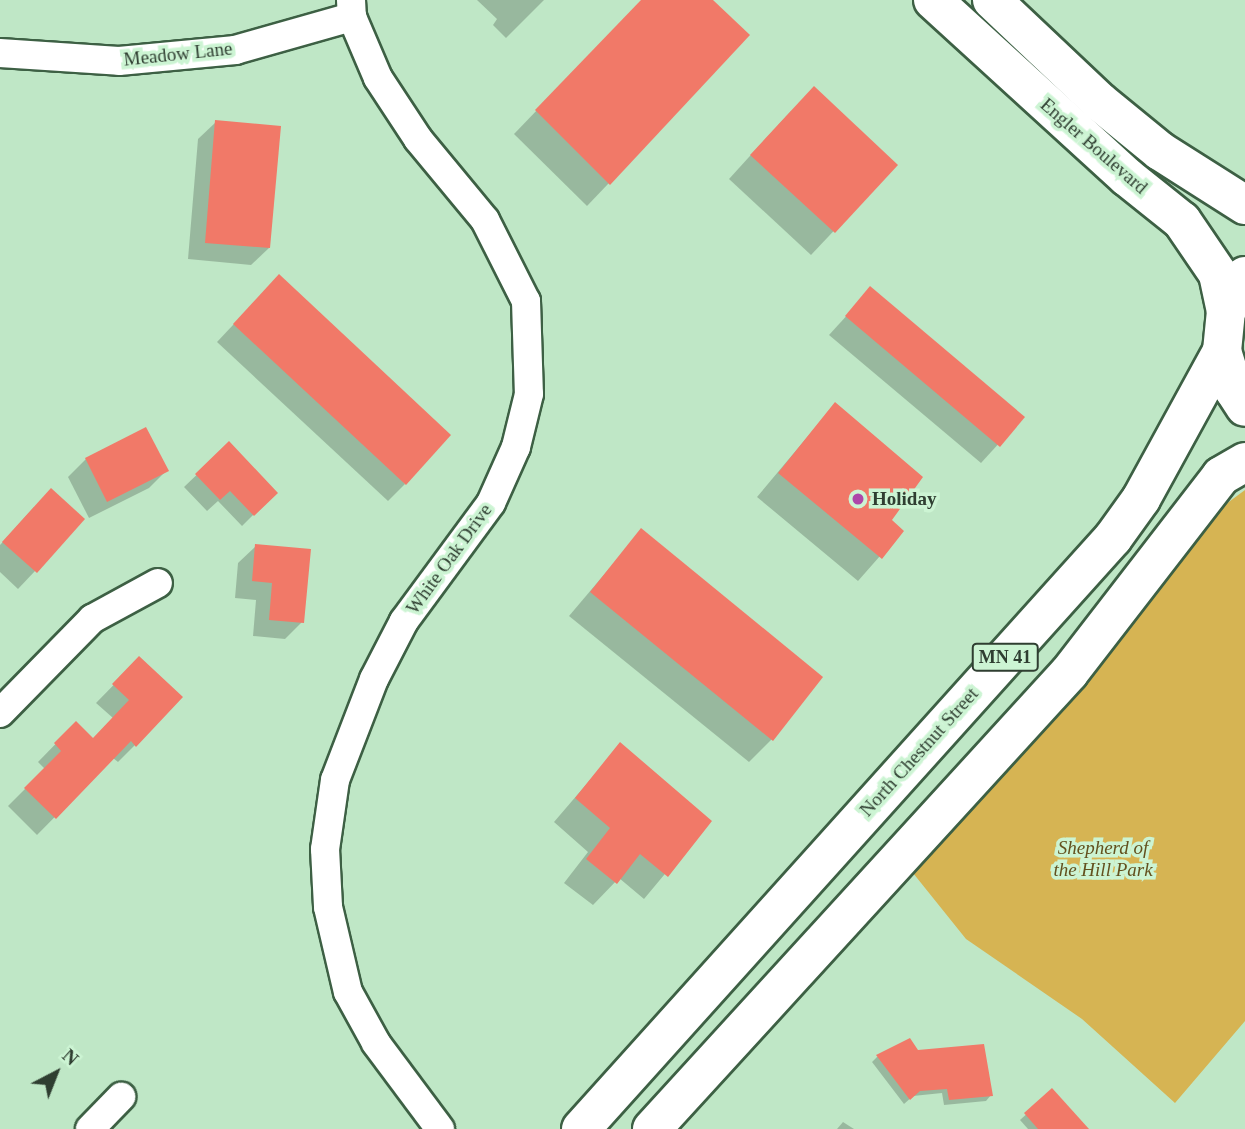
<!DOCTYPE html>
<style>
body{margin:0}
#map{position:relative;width:1245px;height:1129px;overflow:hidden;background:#bfe7c6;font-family:"Times New Roman",serif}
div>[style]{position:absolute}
.green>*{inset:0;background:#d6b453}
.shadow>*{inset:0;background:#0003}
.building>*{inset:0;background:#f17968}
.roads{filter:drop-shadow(2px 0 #3d6044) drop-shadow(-2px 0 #3d6044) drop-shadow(0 2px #3d6044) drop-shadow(0 -2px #3d6044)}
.minor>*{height:28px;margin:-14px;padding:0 14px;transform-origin:14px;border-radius:14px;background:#fff}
.secondary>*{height:38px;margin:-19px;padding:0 19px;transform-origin:19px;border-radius:19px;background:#fff}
.primary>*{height:38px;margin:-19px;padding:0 19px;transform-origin:19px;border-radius:19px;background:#fff}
.dots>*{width:19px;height:19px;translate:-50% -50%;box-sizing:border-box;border:4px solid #ccf4d3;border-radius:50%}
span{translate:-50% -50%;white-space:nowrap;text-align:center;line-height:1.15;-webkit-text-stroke:7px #ccf4d3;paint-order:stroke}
.shield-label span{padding:2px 5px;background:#ccf4d3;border:2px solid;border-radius:5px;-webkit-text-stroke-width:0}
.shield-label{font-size:18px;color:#2f3e31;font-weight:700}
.street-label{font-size:19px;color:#2f3e31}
.poi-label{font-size:19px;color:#2f3e31;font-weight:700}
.left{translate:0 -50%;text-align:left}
.park-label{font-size:19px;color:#63511e;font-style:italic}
.north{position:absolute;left:21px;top:1038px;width:70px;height:70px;-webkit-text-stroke:5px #ccf4d3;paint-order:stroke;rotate:42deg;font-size:19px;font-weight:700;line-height:28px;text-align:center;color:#2f3e31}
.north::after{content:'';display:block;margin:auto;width:24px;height:32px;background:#2f3e31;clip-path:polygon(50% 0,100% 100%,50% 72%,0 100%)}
</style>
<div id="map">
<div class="green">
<div style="clip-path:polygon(1245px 490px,1245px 1021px,1175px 1103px,1082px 1019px,966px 939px,913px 873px,989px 772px,1207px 518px)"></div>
</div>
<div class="shadow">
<div style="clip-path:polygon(477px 0,544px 0,506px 38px,493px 25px,497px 19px)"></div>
<div style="clip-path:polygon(643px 0,711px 0,609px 183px,587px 206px,514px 134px)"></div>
<div style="clip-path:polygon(791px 111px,896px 165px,811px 255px,729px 179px)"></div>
<div style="clip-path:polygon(216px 122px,269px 248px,251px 265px,188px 259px,198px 139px)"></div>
<div style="clip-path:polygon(871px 289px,1023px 417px,981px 463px,829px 335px)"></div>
<div style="clip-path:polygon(262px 294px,405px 484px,388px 501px,217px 342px)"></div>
<div style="clip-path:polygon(835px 404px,890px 520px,902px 531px,858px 581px,757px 497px)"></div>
<div style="clip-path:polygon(229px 444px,276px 492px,242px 526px,218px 501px,207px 511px,184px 487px)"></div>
<div style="clip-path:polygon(86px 459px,166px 471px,149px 488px,89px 518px,68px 477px)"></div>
<div style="clip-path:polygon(34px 507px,35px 571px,18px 589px,0 572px,0 545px)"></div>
<div style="clip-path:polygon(641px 531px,772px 739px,749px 762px,569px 616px)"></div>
<div style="clip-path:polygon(256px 546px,302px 622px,285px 639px,253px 636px,256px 600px,235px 598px,238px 563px)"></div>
<div style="clip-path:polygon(139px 659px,135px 745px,118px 762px,113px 758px,37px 835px,8px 806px,45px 769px,38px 762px,76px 723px,93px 740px,113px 718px,96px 703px)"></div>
<div style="clip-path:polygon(620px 745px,709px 821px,644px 899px,619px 878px,593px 905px,564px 883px,588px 852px,554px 822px)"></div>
<div style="clip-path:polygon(917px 1052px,991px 1095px,986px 1101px,944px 1105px,942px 1093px,913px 1096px,904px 1104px,872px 1062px,877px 1057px)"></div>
<div style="clip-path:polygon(1052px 1091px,1086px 1129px,1028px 1129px,1020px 1120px)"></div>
<div style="clip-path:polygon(843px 1122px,854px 1129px,837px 1129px)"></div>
</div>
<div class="building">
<div style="clip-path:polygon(641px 0,713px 0,750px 35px,610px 185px,535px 110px)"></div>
<div style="clip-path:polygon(814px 86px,898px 165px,835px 233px,750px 155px)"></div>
<div style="clip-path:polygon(215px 120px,281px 126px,270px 248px,205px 243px)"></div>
<div style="clip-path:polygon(279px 274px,451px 435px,406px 485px,233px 324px)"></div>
<div style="clip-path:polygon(870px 286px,1025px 417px,1000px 447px,845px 316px)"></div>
<div style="clip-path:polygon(835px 402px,923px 477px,892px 520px,904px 531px,882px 559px,778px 473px)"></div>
<div style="clip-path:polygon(146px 427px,169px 471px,107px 502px,85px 458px)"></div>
<div style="clip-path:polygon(229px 441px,278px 493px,254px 516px,230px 491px,220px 500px,195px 474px)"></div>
<div style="clip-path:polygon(51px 488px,85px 519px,37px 573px,2px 542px)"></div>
<div style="clip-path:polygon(641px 528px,823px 677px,773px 741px,590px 592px)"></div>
<div style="clip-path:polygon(255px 544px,311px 549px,304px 623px,269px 620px,272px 583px,252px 581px)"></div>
<div style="clip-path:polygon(139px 656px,183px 697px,136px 747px,131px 741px,56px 819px,24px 788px,61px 751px,54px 743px,76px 721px,93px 738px,129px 700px,112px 684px)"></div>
<div style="clip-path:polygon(620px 742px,712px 821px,668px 877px,640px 854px,617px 884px,586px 859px,610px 828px,575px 798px)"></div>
<div style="clip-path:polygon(910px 1038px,918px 1050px,984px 1044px,993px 1096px,949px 1100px,947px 1089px,920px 1091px,910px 1100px,876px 1055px)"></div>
<div style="clip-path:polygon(1052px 1088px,1089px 1129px,1038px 1129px,1024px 1113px)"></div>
</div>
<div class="roads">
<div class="minor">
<div style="left:351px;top:0;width:17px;rotate:87deg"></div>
<div style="left:352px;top:17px;width:66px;rotate:66.9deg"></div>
<div style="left:378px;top:78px;width:73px;rotate:56.7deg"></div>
<div style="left:418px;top:139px;width:105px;rotate:50.4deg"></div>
<div style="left:485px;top:220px;width:91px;rotate:63.2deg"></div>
<div style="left:526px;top:301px;width:93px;rotate:88.2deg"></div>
<div style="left:529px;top:394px;width:55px;rotate:103.8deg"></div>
<div style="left:516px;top:447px;width:61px;rotate:114.1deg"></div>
<div style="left:491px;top:503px;width:147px;rotate:126.4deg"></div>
<div style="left:404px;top:621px;width:65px;rotate:117.3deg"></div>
<div style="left:374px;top:679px;width:108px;rotate:111.1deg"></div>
<div style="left:335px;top:780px;width:70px;rotate:98.2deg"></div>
<div style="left:325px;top:849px;width:58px;rotate:87deg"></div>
<div style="left:328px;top:907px;width:87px;rotate:76.8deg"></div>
<div style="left:348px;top:992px;width:58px;rotate:61.2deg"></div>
<div style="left:376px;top:1043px;width:107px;rotate:53.3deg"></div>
<div style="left:0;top:53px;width:119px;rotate:3.8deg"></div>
<div style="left:119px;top:61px;width:117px;rotate:-5.4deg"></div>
<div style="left:235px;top:50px;width:122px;rotate:-15.8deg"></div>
<div style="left:0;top:713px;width:132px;rotate:-45.6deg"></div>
<div style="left:92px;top:619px;width:75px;rotate:-28.6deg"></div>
<div style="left:90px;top:1129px;width:45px;rotate:-45.9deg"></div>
</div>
<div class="secondary">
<div style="left:933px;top:0;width:263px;rotate:42.4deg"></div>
<div style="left:1127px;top:177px;width:70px;rotate:38.7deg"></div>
<div style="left:1182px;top:221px;width:64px;rotate:55.8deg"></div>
<div style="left:1218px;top:274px;width:38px;rotate:78deg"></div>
<div style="left:992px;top:0;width:149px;rotate:43.4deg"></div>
<div style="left:1100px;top:102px;width:77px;rotate:39.2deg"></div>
<div style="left:1160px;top:151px;width:101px;rotate:32.4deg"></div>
</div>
<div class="primary">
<div style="left:1245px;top:276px;width:40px;rotate:118deg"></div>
<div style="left:1226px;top:311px;width:40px;rotate:95.7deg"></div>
<div style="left:1222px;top:351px;width:41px;rotate:72.9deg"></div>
<div style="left:1234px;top:390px;width:20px;rotate:57deg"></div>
<div style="left:581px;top:1129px;width:795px;rotate:-48.01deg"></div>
<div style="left:1113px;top:538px;width:48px;rotate:-54.3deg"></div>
<div style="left:1141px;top:499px;width:169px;rotate:-61.3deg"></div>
<div style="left:652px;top:1129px;width:618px;rotate:-47.56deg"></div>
<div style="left:1069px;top:673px;width:249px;rotate:-52.3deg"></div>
<div style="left:1221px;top:476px;width:28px;rotate:-30deg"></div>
</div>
</div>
<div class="dots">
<div style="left:858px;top:499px;background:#ae46a9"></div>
</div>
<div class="shield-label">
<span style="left:1005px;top:657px">MN 41</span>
</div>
<div class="street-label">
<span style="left:178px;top:54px;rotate:-6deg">Meadow Lane</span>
<span style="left:1094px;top:146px;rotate:41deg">Engler Boulevard</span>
<span style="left:449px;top:559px;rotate:-54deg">White Oak Drive</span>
<span style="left:919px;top:752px;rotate:-48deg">North Chestnut Street</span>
</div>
<div class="poi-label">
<span class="left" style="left:872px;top:499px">Holiday</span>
</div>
<div class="park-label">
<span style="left:1103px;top:859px">Shepherd of<br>the Hill Park</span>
</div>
<div class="north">N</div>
</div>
